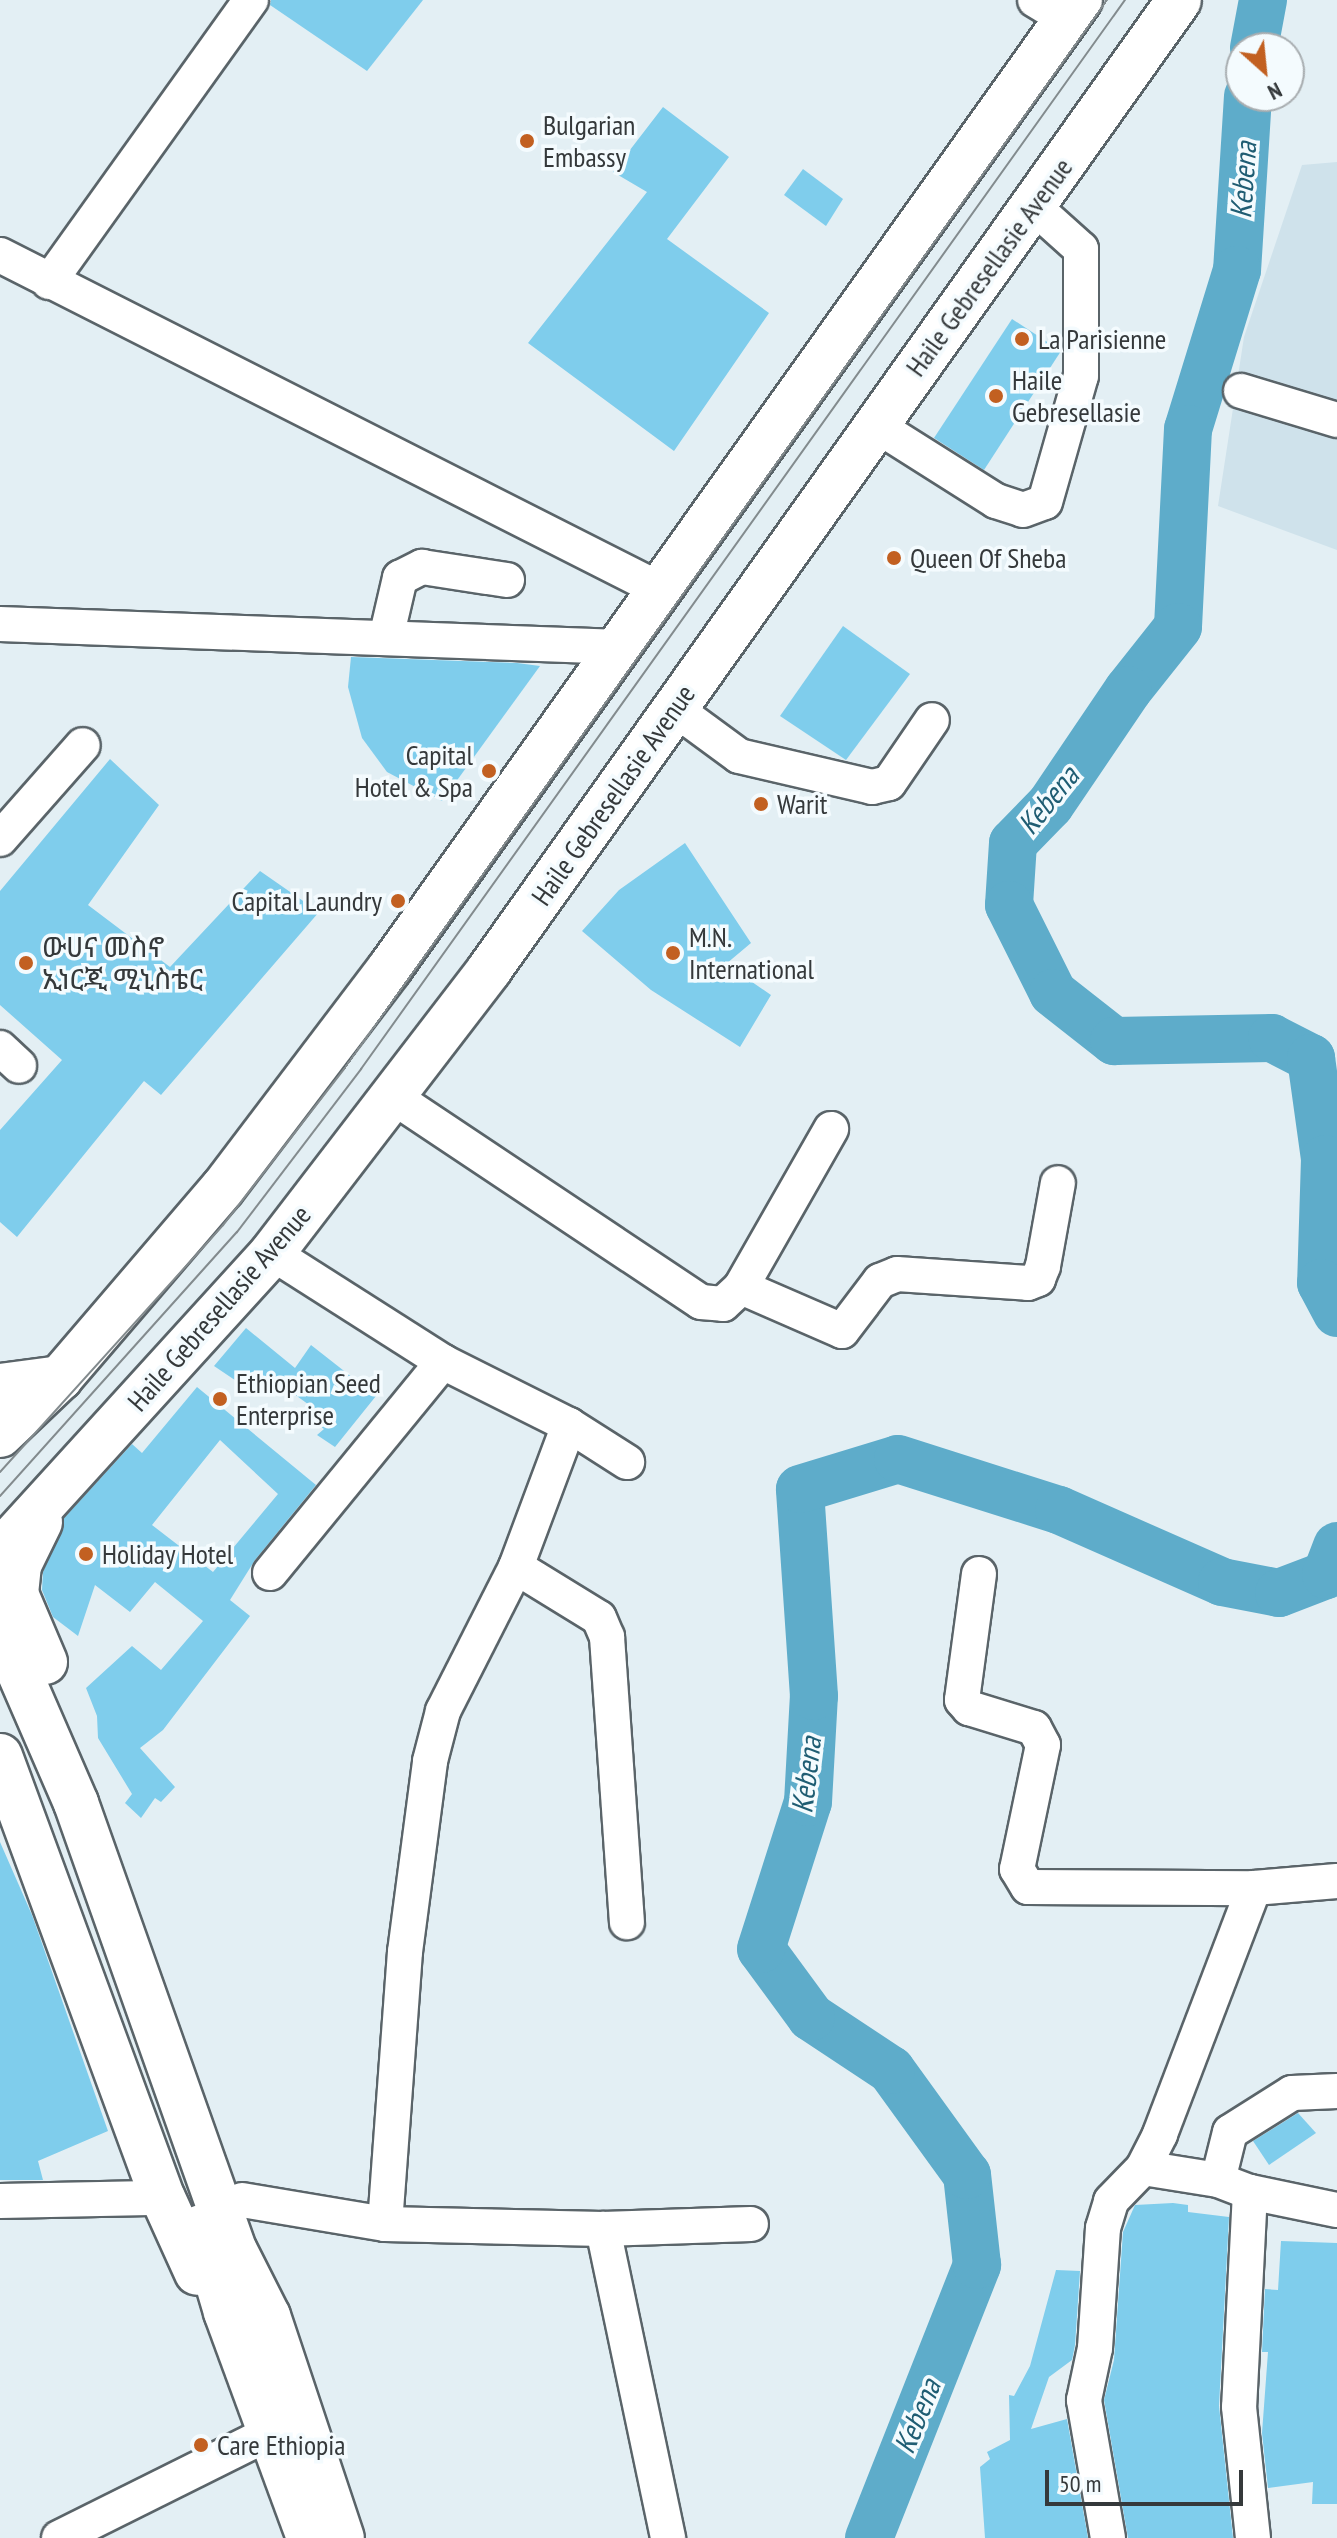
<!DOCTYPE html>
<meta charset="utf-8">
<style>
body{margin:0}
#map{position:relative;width:1337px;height:2538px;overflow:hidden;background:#e3eff4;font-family:"PT Sans Narrow","Noto Sans Ethiopic",sans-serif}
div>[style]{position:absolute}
.built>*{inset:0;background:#cfe2eb}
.river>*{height:48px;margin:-24px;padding:0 24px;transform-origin:24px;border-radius:24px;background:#5eacca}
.building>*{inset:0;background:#7fcdec}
.roads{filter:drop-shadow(2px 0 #5a6469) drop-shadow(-2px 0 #5a6469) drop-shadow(0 2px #5a6469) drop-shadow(0 -2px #5a6469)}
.minor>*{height:34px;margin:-17px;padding:0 17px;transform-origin:17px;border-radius:17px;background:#fff}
.major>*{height:44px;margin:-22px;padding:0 22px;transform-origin:22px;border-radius:22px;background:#fff}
.tram>*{height:2px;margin:-1px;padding:0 1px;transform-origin:1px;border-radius:1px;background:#838b8e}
.dots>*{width:22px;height:22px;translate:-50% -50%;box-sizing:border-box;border:4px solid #f4fbfe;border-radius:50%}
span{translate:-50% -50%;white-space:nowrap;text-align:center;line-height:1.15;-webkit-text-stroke:7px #f4fbfe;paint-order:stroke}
.poi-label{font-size:28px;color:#35393b}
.left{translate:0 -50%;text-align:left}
.right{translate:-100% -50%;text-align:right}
.street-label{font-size:28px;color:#35393b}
.water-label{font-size:30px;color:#1f5d73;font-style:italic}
.north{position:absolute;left:1225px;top:32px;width:80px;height:80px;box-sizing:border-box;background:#f4fbfe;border:2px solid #a8adb0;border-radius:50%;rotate:153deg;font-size:22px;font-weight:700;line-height:32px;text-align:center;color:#35393b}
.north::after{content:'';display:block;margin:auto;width:28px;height:36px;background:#c26021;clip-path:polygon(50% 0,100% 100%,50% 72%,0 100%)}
.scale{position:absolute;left:1045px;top:2470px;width:198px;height:36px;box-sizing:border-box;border:4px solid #35393b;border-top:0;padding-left:10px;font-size:24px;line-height:28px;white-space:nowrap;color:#35393b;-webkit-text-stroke:6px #f4fbfe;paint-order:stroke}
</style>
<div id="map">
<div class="built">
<div style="clip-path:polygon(1337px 162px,1337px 550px,1218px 506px,1244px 337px,1302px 165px)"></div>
</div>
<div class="river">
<div style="left:1254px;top:48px;width:49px;rotate:-79.4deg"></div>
<div style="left:1248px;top:96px;width:174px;rotate:93.6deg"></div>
<div style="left:1237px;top:270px;width:166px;rotate:107.1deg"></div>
<div style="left:1188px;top:429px;width:198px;rotate:92.9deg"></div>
<div style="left:1178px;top:627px;width:80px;rotate:128.4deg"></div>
<div style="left:1128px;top:690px;width:139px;rotate:124.1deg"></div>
<div style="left:1050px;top:805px;width:53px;rotate:134.2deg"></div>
<div style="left:1013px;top:843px;width:62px;rotate:93.7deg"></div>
<div style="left:1009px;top:905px;width:98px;rotate:63.4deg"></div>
<div style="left:1053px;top:993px;width:78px;rotate:38.2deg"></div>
<div style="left:1114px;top:1041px;width:158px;rotate:-1.1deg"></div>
<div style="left:1272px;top:1038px;width:44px;rotate:27.1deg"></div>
<div style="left:1311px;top:1058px;width:102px;rotate:82.1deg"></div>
<div style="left:1325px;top:1159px;width:124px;rotate:91.8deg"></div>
<div style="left:1321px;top:1283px;width:34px;rotate:62deg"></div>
<div style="left:869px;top:2538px;width:294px;rotate:-68.4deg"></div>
<div style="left:977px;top:2265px;width:91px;rotate:-96.3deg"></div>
<div style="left:967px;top:2175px;width:130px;rotate:-125.9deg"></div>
<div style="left:891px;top:2070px;width:96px;rotate:-146.5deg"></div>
<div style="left:811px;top:2017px;width:84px;rotate:-126.3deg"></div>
<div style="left:761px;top:1949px;width:154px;rotate:-72.3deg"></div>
<div style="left:808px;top:1802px;width:106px;rotate:-86.8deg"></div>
<div style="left:814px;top:1696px;width:207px;rotate:-93.9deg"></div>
<div style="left:800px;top:1489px;width:102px;rotate:-17deg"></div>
<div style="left:898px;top:1459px;width:169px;rotate:17.6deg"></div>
<div style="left:1059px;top:1510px;width:178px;rotate:23.8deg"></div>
<div style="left:1222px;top:1582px;width:58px;rotate:10.9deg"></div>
<div style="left:1279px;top:1593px;width:50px;rotate:-21deg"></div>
<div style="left:1326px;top:1575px;width:31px;rotate:-69deg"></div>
</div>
<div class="building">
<div style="clip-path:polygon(271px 0,423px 0,367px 71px,270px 5px)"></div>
<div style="clip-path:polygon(663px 107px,729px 157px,667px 239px,769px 313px,674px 451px,528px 343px,647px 192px,613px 172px)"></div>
<div style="clip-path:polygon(803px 169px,843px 199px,826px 226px,784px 195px)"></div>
<div style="clip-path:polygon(1012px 319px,1061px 351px,984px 470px,934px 438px)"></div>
<div style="clip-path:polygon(843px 626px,910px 674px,846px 760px,780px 716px)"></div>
<div style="clip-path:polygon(351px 657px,517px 663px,540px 666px,442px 801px,387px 772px,362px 738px,348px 687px)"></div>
<div style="clip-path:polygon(110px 759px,159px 805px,88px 905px,170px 967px,260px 871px,319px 912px,161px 1095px,144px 1081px,17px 1237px,0 1222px,0 1130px,62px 1060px,0 1005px,0 891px)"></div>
<div style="clip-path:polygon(685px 843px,751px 943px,726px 964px,771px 995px,740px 1047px,651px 990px,582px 931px,619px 890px)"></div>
<div style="clip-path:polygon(246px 1328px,295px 1368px,311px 1345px,376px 1396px,335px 1447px,317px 1435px,324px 1429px,318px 1425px,323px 1415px,272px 1378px,257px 1395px,214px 1366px)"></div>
<div style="clip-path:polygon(evenodd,197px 1387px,316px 1485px,255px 1560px,230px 1600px,250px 1616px,163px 1730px,140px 1748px,175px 1787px,161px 1802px,155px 1798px,141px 1818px,125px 1803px,132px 1794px,98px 1738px,97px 1716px,86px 1688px,132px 1646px,161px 1670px,203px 1621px,155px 1582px,130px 1612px,95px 1585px,78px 1636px,53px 1617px,42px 1590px,43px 1572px,64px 1518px,132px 1444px,142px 1453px,197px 1387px,220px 1440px,278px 1494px,213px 1572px,152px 1525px,220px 1440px)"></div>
<div style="clip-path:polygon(0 1842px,32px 1915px,108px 2131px,38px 2161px,43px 2180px,0 2180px)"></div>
<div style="clip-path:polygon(1298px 2113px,1316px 2133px,1269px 2165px,1253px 2141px)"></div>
<div style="clip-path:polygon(1173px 2203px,1188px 2205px,1188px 2212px,1229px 2217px,1219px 2406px,1233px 2538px,1128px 2538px,1104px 2400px,1114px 2360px,1123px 2232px,1135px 2205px)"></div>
<div style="clip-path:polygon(1281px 2241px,1337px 2243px,1337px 2504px,1312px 2504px,1313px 2482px,1268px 2488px,1262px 2433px,1268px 2352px,1262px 2352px,1265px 2289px,1278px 2290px)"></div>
<div style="clip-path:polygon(1056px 2270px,1080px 2271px,1075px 2345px,1072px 2360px,1049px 2377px,1031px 2429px,1067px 2419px,1088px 2538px,985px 2538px,980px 2467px,990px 2459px,987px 2452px,1010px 2440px,1009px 2395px,1014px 2396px,1030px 2366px)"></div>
</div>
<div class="roads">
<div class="minor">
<div style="left:1035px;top:0;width:37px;rotate:31deg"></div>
<div style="left:0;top:255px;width:741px;rotate:26.88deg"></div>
<div style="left:49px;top:282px;width:347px;rotate:-54.4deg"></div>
<div style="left:1241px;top:391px;width:100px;rotate:16.8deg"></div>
<div style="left:874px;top:424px;width:144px;rotate:32.3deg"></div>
<div style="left:996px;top:501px;width:28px;rotate:18deg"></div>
<div style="left:1023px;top:510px;width:23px;rotate:-20deg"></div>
<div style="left:1045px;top:502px;width:131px;rotate:-74.1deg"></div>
<div style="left:1081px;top:376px;width:127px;rotate:-90deg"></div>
<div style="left:1081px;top:249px;width:64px;rotate:-138.1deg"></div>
<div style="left:0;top:624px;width:621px;rotate:2.12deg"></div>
<div style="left:386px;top:638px;width:62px;rotate:-76.9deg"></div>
<div style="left:400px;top:578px;width:25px;rotate:-27deg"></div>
<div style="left:422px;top:567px;width:86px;rotate:8.7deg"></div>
<div style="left:675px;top:709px;width:79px;rotate:36.3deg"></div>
<div style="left:739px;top:756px;width:137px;rotate:13.1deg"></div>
<div style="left:872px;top:787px;width:17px;rotate:-13deg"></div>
<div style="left:889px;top:783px;width:76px;rotate:-55.7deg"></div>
<div style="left:0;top:839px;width:125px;rotate:-48.6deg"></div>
<div style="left:0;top:1048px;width:26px;rotate:43deg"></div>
<div style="left:392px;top:1096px;width:371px;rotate:33.7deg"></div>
<div style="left:701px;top:1302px;width:22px;rotate:5deg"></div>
<div style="left:723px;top:1304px;width:25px;rotate:-43deg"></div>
<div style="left:741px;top:1287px;width:182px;rotate:-60.3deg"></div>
<div style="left:272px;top:1253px;width:203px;rotate:32.5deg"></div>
<div style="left:443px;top:1362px;width:141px;rotate:26.6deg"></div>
<div style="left:569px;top:1425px;width:69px;rotate:32.5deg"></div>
<div style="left:741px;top:1287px;width:110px;rotate:23.5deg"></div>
<div style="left:842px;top:1331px;width:63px;rotate:-52.8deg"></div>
<div style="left:880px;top:1281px;width:18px;rotate:-22deg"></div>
<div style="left:897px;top:1274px;width:131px;rotate:3.9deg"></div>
<div style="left:1028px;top:1283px;width:11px;rotate:-22deg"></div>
<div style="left:1038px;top:1279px;width:14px;rotate:-69deg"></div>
<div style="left:1043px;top:1266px;width:84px;rotate:-79.8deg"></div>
<div style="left:569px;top:1425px;width:152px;rotate:110.5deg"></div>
<div style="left:516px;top:1567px;width:97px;rotate:31.6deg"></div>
<div style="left:599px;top:1618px;width:21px;rotate:67deg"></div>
<div style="left:607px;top:1637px;width:286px;rotate:86deg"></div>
<div style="left:270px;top:1573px;width:273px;rotate:-50.7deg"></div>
<div style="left:979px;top:1574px;width:127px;rotate:97.7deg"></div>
<div style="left:962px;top:1700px;width:11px;rotate:49deg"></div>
<div style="left:969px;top:1708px;width:68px;rotate:17.1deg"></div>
<div style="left:1034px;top:1728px;width:19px;rotate:62deg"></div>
<div style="left:1043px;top:1745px;width:127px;rotate:101.8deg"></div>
<div style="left:1017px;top:1869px;width:21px;rotate:59deg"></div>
<div style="left:1028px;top:1887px;width:226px;rotate:0.3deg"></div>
<div style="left:1254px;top:1888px;width:83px;rotate:-4.8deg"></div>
<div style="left:1337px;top:2091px;width:45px;rotate:177.5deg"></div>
<div style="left:1292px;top:2093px;width:73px;rotate:147.8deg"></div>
<div style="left:1230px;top:2132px;width:49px;rotate:104deg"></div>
<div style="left:1218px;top:2180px;width:34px;rotate:21deg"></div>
<div style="left:1250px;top:2192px;width:89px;rotate:11.7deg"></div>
<div style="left:1143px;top:2168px;width:76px;rotate:9.1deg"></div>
<div style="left:1250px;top:2192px;width:215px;rotate:92.9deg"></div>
<div style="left:1239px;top:2407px;width:132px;rotate:83.9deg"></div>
<div style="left:242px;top:2200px;width:145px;rotate:9.5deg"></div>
<div style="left:385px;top:2224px;width:218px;rotate:1.3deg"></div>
<div style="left:603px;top:2229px;width:148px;rotate:-1.9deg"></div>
<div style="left:0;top:2201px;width:163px;rotate:-1.1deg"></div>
<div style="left:385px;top:2224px;width:273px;rotate:-85.8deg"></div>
<div style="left:405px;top:1952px;width:193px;rotate:-82.5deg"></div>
<div style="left:430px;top:1761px;width:52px;rotate:-75.4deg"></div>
<div style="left:443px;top:1711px;width:161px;rotate:-63.1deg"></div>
<div style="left:603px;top:2229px;width:316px;rotate:78.1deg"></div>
<div style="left:59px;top:2538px;width:238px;rotate:-26.5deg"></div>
<div style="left:1108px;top:2538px;width:140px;rotate:-99.9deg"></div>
<div style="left:1084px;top:2400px;width:53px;rotate:-78.1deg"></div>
<div style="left:1095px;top:2348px;width:120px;rotate:-86.2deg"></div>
<div style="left:1103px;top:2228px;width:28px;rotate:-73deg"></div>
<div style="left:1111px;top:2201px;width:46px;rotate:-45.9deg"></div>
<div style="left:1143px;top:2168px;width:38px;rotate:-63deg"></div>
<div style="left:1160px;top:2134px;width:263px;rotate:-69.1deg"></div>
</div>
<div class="major">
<div style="left:0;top:1386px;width:61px;rotate:-7.6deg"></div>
<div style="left:0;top:1435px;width:83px;rotate:-43.5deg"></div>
<div style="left:60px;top:1378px;width:250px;rotate:-49.4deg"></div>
<div style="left:223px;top:1188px;width:276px;rotate:-52.8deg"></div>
<div style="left:390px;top:968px;width:1189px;rotate:-54.52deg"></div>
<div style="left:40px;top:1522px;width:48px;rotate:116deg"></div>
<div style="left:19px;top:1565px;width:29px;rotate:96deg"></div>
<div style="left:16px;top:1594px;width:74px;rotate:66.9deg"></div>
<div style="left:0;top:1552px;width:404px;rotate:-47.7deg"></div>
<div style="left:272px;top:1253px;width:357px;rotate:-52.5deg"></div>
<div style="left:489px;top:970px;width:1190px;rotate:-54.57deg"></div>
<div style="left:0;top:1628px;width:191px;rotate:66.5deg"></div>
<div style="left:76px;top:1803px;width:475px;rotate:70.5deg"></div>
<div style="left:235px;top:2251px;width:73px;rotate:63.1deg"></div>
<div style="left:268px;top:2316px;width:234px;rotate:71.6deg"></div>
<div style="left:0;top:1756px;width:471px;rotate:69.8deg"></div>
<div style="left:163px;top:2198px;width:82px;rotate:65.6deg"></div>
<div style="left:201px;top:2227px;width:89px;rotate:73.6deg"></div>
<div style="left:226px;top:2312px;width:241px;rotate:69.8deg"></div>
</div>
</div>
<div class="tram">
<div style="left:0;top:1472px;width:333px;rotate:-47.9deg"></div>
<div style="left:223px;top:1225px;width:197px;rotate:-52.2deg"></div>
<div style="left:344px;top:1069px;width:1313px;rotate:-54.48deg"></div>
<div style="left:0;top:1496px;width:355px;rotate:-48.1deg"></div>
<div style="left:237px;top:1232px;width:205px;rotate:-52.7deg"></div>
<div style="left:361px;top:1069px;width:1314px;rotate:-54.45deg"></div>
</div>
<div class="dots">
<div style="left:527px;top:141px;background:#c26021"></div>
<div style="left:1022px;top:339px;background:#c26021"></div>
<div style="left:996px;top:396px;background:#c26021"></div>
<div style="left:894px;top:558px;background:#c26021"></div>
<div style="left:489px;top:771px;background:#c26021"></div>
<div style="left:761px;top:804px;background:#c26021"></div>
<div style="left:398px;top:901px;background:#c26021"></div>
<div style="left:673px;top:953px;background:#c26021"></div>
<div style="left:26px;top:963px;background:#c26021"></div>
<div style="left:220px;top:1399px;background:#c26021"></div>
<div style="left:86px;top:1554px;background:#c26021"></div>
<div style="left:201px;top:2445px;background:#c26021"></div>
</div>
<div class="poi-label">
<span class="left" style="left:543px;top:141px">Bulgarian<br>Embassy</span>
<span class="left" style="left:1038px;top:339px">La Parisienne</span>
<span class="left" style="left:1012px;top:396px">Haile<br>Gebresellasie</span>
<span class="left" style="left:910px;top:558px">Queen Of Sheba</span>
<span class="right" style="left:473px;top:771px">Capital<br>Hotel &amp; Spa</span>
<span class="left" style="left:777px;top:804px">Warit</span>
<span class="right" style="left:382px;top:901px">Capital Laundry</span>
<span class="left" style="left:689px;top:953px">M.N.<br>International</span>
<span class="left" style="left:42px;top:963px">ውሀና መስኖ<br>ኢነርጂ ሚኒስቴር</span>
<span class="left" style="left:236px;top:1399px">Ethiopian Seed<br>Enterprise</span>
<span class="left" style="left:102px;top:1554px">Holiday Hotel</span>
<span class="left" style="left:217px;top:2445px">Care Ethiopia</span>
</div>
<div class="street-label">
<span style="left:989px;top:267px;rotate:-54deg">Haile Gebresellasie Avenue</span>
<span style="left:613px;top:795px;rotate:-55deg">Haile Gebresellasie Avenue</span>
<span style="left:219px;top:1308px;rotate:-49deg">Haile Gebresellasie Avenue</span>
</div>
<div class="water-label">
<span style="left:1243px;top:180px;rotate:-86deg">Kebena</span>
<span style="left:1048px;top:800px;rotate:-51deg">Kebena</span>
<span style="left:806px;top:1775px;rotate:-83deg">Kebena</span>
<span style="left:917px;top:2416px;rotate:-68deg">Kebena</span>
</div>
<div class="north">N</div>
<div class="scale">50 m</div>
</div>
